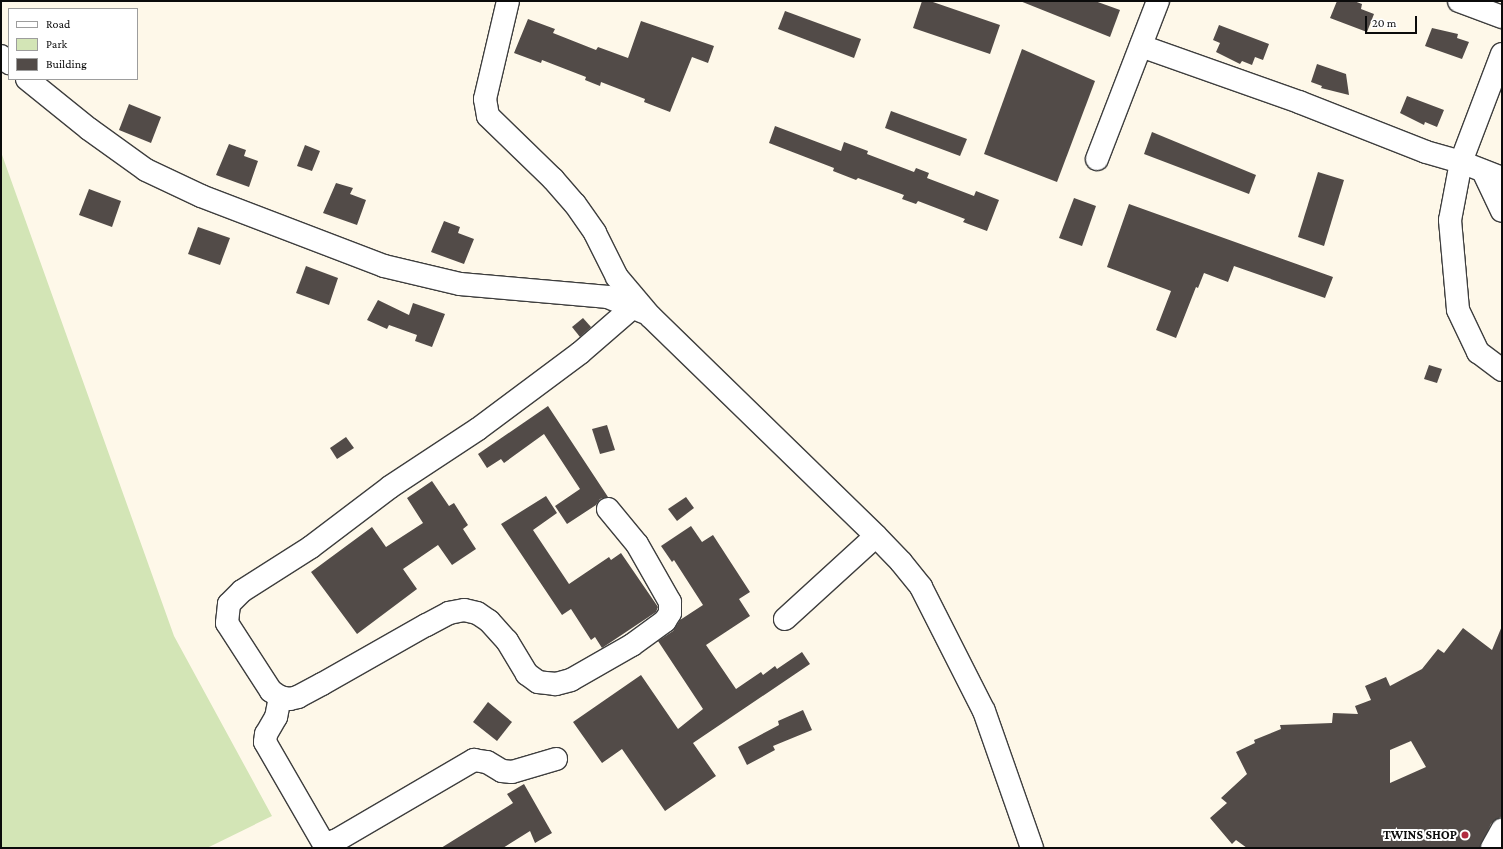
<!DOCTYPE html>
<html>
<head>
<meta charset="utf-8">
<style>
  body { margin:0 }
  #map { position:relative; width:1503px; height:849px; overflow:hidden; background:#fef8e9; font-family:"Crimson Pro",serif }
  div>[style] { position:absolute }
  .green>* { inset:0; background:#d3e5b6 }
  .building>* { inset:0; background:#524b48 }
  .roads { filter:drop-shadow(1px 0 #3e3e3e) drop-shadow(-1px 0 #3e3e3e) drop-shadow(0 1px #3e3e3e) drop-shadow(0 -1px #3e3e3e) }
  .minor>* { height:22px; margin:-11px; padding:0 11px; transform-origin:11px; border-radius:11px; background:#fff }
  .dots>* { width:11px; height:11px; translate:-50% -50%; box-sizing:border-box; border:2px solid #fff; border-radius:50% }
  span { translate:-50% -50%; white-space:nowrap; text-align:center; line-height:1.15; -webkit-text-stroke:4px #fff; paint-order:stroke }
  .poi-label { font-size:13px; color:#0b0b0b; font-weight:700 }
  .right { translate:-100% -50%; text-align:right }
  .frame { position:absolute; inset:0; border:2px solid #0b0b0b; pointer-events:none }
  .legend { position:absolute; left:8px; top:8px; width:130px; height:72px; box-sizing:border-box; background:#fff; border:1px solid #9d9d9d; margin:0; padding:5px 7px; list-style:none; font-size:12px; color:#0b0b0b }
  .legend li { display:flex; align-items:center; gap:8px; height:20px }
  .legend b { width:20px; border:1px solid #9d9d9d }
  .scale { position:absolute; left:1365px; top:16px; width:52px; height:18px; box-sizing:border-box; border:2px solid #0b0b0b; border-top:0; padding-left:5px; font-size:12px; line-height:14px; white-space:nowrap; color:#0b0b0b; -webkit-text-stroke:3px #fff; paint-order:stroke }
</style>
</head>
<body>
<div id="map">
  <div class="green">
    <div style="clip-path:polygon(1px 152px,174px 636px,272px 816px,207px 848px,1px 848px)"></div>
  </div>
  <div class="building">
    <div style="clip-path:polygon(922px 1px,930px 1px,1000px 25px,990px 54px,913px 28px)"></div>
    <div style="clip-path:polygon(1020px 1px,1095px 1px,1120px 10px,1110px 37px)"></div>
    <div style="clip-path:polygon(1337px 1px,1354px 1px,1362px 4px,1361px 9px,1374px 14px,1367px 32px,1330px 18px)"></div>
    <div style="clip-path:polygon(785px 11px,861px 39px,854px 58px,778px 29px)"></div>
    <div style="clip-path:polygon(528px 19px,555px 29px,553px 33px,596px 50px,598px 47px,628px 58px,641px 21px,714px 46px,708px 63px,692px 57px,670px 112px,644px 102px,645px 99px,601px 82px,600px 86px,585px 80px,586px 77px,542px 60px,541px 63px,514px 53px)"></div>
    <div style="clip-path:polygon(1219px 25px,1269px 44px,1263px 60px,1255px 57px,1252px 65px,1242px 61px,1240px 64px,1216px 52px,1220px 43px,1213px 40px)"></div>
    <div style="clip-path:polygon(1432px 28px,1458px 34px,1457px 38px,1469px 42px,1462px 59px,1425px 46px)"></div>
    <div style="clip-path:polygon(1022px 49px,1095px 81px,1057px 182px,984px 154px)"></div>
    <div style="clip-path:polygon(1317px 64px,1346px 74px,1349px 95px,1321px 88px,1322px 86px,1311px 82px)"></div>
    <div style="clip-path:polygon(1407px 96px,1444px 110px,1437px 127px,1425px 122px,1424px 125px,1400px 113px)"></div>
    <div style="clip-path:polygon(129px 104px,161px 117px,151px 143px,119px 130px)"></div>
    <div style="clip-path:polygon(891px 111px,967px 139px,960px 156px,885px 128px)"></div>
    <div style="clip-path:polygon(775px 126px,841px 151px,844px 142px,868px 151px,867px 154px,914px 172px,916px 168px,929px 173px,927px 178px,974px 196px,976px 191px,999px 200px,987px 231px,963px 222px,965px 219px,918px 201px,916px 204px,902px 199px,904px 195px,858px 178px,856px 180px,833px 171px,834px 168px,769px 143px)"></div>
    <div style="clip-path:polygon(1152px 132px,1256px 175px,1249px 194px,1144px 154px)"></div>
    <div style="clip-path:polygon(229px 144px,246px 150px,244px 156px,258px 161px,249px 187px,216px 175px)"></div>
    <div style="clip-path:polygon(305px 145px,320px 151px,312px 171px,297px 166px)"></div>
    <div style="clip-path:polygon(1318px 172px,1344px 180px,1324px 246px,1298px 237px)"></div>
    <div style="clip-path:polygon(336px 183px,353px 188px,350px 194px,366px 200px,357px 225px,323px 213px)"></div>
    <div style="clip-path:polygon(89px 189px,121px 201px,112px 227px,79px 215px)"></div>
    <div style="clip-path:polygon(1074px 198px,1096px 206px,1082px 246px,1059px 238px)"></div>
    <div style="clip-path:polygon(1129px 204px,1333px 277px,1325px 298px,1234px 266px,1228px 282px,1204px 273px,1198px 288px,1196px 287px,1176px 338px,1156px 330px,1171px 291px,1107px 267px)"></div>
    <div style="clip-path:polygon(444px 221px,460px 227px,458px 233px,474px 239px,464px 264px,431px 252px)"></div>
    <div style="clip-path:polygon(198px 227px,230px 238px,220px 265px,188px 254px)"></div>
    <div style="clip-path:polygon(306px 266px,338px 278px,329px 305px,296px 293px)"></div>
    <div style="clip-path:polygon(378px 300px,409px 315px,413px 303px,445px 314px,432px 347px,415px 341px,417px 335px,389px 325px,387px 329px,367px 320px)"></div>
    <div style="clip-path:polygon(583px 318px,591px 327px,580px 337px,572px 327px)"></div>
    <div style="clip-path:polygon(1429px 365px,1442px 369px,1437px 383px,1424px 379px)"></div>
    <div style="clip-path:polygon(548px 406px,608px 497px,600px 499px,596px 505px,567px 524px,555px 506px,580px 489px,544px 434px,504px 463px,501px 459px,487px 468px,478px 454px)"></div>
    <div style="clip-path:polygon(607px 425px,615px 450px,600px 454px,592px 429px)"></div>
    <div style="clip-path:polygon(346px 437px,354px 448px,337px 459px,330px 448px)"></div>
    <div style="clip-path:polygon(432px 481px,449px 506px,454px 503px,468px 525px,463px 529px,476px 549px,452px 565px,438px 545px,403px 569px,417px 589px,357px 634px,311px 572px,372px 527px,386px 547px,423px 523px,407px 498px)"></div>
    <div style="clip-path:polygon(546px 496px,557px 513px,533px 530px,569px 584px,609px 557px,611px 560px,621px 553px,658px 607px,656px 612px,602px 648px,595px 637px,591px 640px,571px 609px,562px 615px,501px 524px)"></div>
    <div style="clip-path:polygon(686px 497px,694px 508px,677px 521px,668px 509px)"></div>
    <div style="clip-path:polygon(691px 526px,702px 542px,713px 535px,750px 592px,739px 599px,750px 616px,706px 645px,736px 689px,761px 672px,763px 675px,775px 666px,777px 669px,802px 652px,810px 664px,693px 743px,716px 776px,665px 811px,622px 749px,602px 763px,573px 722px,641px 675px,678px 729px,703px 709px,658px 641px,673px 631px,680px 620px,703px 605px,674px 560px,672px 562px,661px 546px)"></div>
    <div style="clip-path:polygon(evenodd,1502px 626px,1502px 816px,1491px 824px,1480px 848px,1247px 848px,1236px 840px,1232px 844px,1210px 818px,1227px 803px,1221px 798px,1247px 774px,1236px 752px,1255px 743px,1254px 740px,1281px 729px,1280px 725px,1332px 723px,1333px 713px,1358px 714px,1355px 706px,1371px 700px,1365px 686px,1386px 677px,1390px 686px,1422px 669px,1438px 649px,1444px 653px,1463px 628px,1492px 650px,1502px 626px,1411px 741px,1426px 767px,1390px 783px,1390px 750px,1411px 741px)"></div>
    <div style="clip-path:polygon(488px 702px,512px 722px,497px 741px,473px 722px)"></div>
    <div style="clip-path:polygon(803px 710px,812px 730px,773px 746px,775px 750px,747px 765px,738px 747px,779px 725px,778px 721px)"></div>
    <div style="clip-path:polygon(524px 784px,552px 833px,535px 843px,530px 831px,503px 848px,441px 848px,513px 803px,507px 794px)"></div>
  </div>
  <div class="roads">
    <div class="minor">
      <div style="left:508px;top:1px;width:101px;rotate:103.2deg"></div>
      <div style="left:485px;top:99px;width:17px;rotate:80deg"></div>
      <div style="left:488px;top:116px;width:91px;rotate:44.1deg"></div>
      <div style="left:553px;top:179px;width:33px;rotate:49deg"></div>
      <div style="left:575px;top:204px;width:35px;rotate:55deg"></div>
      <div style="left:595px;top:233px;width:49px;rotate:63.4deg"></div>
      <div style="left:617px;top:277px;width:51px;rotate:49.8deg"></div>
      <div style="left:650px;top:316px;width:315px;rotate:44.2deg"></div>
      <div style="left:876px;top:536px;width:36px;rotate:46deg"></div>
      <div style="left:901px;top:562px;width:32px;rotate:51deg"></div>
      <div style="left:921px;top:587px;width:139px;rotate:63.1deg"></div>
      <div style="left:984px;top:711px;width:145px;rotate:70.7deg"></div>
      <div style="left:1459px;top:1px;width:46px;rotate:20.4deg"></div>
      <div style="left:1141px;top:46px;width:168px;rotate:19.5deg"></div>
      <div style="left:1299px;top:102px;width:136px;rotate:21.5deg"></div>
      <div style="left:1426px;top:152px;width:36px;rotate:16deg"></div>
      <div style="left:1461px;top:162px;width:44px;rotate:21.3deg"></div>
      <div style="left:1502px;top:54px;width:116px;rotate:110.8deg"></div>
      <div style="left:1461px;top:162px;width:59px;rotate:100.7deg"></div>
      <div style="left:1450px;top:220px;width:90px;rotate:84.9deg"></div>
      <div style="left:1458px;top:310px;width:47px;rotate:64.5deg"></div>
      <div style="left:1478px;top:352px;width:30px;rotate:37deg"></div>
      <div style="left:1px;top:56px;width:11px;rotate:41deg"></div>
      <div style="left:27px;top:79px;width:80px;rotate:38.9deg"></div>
      <div style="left:89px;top:129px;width:70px;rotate:35.7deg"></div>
      <div style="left:146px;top:170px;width:61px;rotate:25.3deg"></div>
      <div style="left:201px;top:196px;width:196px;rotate:20.9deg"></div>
      <div style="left:384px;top:266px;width:78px;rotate:13.3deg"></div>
      <div style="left:460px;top:284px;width:149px;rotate:5deg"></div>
      <div style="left:608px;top:297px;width:38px;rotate:23deg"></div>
      <div style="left:1097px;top:159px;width:169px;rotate:-68.9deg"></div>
      <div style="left:1483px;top:171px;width:44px;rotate:64.6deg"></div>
      <div style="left:608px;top:509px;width:45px;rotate:50.4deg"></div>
      <div style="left:637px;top:544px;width:67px;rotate:60.4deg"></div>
      <div style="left:670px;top:602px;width:11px;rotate:90deg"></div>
      <div style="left:670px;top:613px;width:9px;rotate:122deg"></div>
      <div style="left:665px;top:621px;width:41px;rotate:144deg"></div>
      <div style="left:632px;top:645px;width:70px;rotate:150.2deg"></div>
      <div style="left:571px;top:680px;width:16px;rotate:165deg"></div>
      <div style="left:556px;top:684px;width:18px;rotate:-174deg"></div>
      <div style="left:538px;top:682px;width:14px;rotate:-144deg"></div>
      <div style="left:527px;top:674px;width:39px;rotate:-121deg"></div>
      <div style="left:507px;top:641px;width:27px;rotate:-132deg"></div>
      <div style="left:489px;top:621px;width:14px;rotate:-146deg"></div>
      <div style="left:477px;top:613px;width:13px;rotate:-167deg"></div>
      <div style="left:464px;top:610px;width:15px;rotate:169deg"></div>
      <div style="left:449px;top:613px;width:26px;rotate:152deg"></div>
      <div style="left:426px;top:625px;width:120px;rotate:150.4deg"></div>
      <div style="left:322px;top:684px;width:27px;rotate:152deg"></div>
      <div style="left:298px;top:697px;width:8px;rotate:166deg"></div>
      <div style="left:290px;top:699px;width:10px;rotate:-169deg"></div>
      <div style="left:280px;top:697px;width:11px;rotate:-146deg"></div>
      <div style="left:271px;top:691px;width:81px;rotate:-122.9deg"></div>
      <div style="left:227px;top:623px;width:19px;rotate:-84deg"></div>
      <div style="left:229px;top:604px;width:18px;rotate:-45deg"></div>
      <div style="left:242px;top:591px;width:82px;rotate:-32.5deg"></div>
      <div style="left:311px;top:547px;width:99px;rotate:-37.2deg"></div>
      <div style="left:390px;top:487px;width:105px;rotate:-33.4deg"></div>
      <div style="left:478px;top:429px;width:127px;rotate:-36.7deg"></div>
      <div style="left:580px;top:353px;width:70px;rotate:-41deg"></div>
      <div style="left:785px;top:619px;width:123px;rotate:-42.4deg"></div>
      <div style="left:280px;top:697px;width:20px;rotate:101deg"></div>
      <div style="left:276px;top:717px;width:20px;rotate:120deg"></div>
      <div style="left:266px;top:734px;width:8px;rotate:97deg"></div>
      <div style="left:265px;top:742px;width:118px;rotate:60deg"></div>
      <div style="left:324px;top:844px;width:14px;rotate:-17deg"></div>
      <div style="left:337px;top:840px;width:159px;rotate:-30.3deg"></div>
      <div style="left:474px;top:760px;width:13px;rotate:9deg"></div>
      <div style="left:487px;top:762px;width:17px;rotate:31deg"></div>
      <div style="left:502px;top:771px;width:10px;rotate:6deg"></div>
      <div style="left:512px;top:772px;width:46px;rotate:-16.5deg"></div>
      <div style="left:1492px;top:848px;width:21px;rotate:-61deg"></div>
    </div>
  </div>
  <div class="dots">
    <div style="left:1465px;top:835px;background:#b12c40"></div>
  </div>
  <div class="poi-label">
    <span class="right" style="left:1457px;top:835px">TWINS SHOP</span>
  </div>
  <div class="frame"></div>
  <ul class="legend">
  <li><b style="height:5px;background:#fff"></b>Road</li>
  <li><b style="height:11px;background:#d3e5b6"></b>Park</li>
  <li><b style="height:11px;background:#524b48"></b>Building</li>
  </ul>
  <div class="scale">20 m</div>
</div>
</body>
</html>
